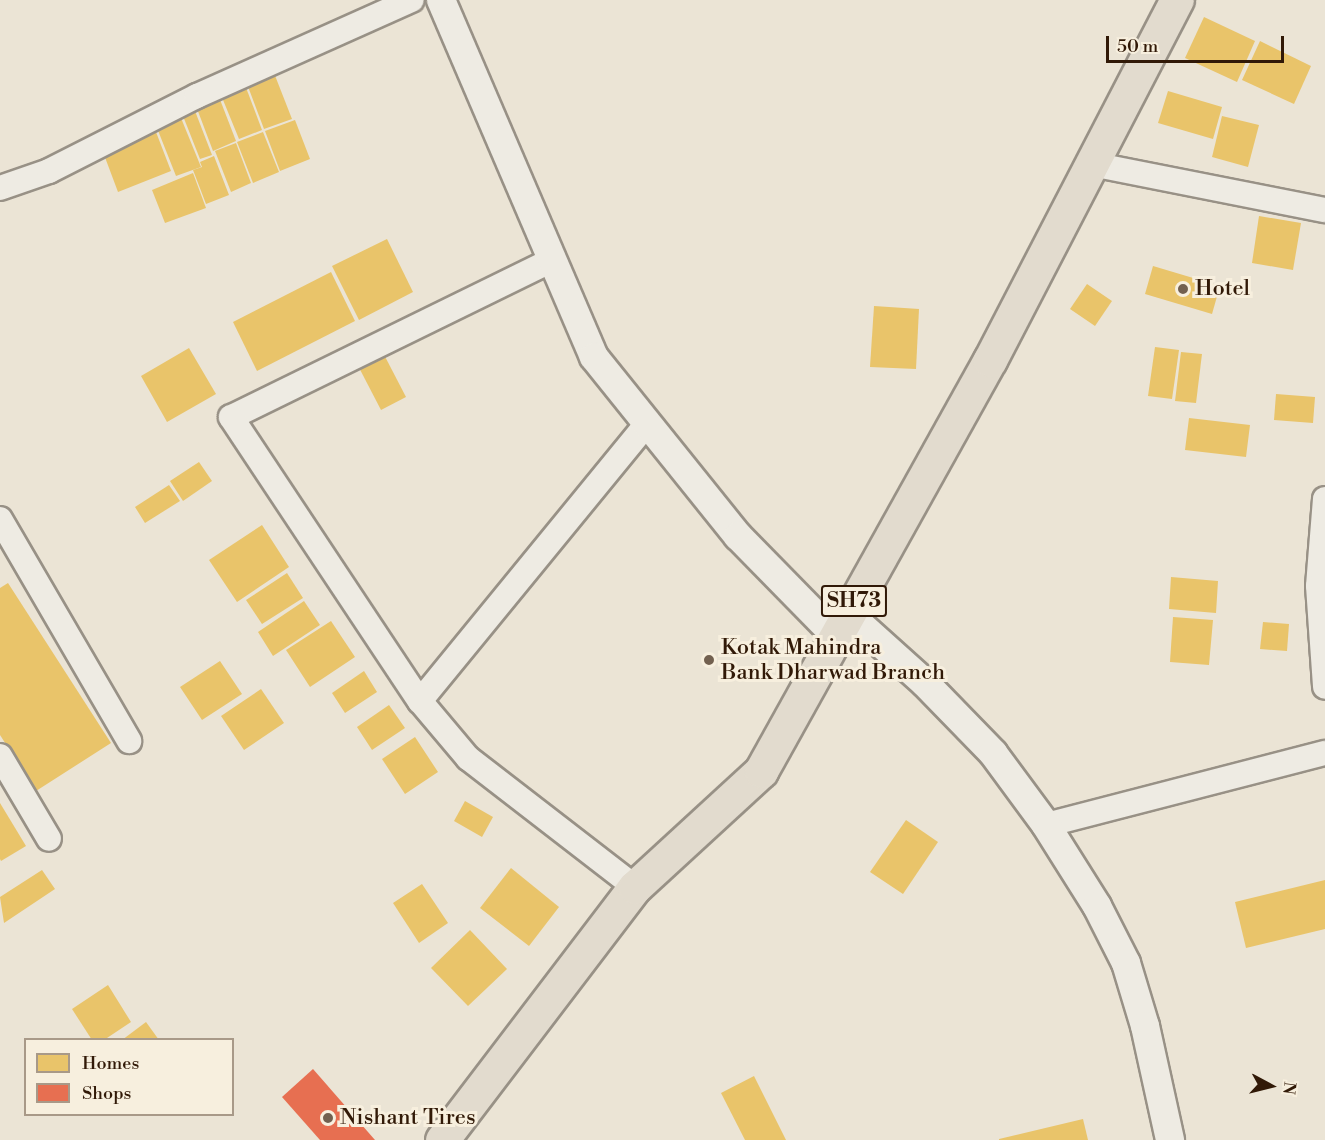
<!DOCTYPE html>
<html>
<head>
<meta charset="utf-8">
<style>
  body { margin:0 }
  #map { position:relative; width:1325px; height:1140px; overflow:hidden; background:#ebe4d5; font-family:"Libre Bodoni",serif }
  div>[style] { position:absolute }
  .homes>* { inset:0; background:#e9c46a }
  .shops>* { inset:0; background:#e76f51 }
  .roads { filter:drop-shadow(2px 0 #989186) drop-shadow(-2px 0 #989186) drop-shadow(0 2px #989186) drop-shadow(0 -2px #989186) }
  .minor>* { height:24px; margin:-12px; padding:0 12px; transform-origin:12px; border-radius:12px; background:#eeebe3 }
  .tertiary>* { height:28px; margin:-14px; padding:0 14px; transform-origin:14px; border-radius:14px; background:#eeebe3 }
  .primary>* { height:33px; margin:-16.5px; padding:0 16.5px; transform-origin:16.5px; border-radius:16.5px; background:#e2dbce }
  .dots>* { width:16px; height:16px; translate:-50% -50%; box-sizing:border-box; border:3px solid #f7efde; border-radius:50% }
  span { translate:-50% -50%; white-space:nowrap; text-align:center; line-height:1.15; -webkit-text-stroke:6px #f7efde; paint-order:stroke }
  .shield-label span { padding:2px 4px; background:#f7efde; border:2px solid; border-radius:4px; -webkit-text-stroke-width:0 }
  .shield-label { font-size:21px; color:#311907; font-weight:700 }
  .poi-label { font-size:22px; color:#311907 }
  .left { translate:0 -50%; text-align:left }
  .legend { position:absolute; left:24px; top:1038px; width:210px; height:78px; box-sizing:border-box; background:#f7efde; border:2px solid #a89988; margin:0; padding:8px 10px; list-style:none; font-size:18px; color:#311907 }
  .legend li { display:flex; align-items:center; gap:12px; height:30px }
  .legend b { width:30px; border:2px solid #a89988 }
  .north { position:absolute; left:1241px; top:1056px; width:60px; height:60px; -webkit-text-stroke:4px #f7efde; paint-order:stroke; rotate:97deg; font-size:16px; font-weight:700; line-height:24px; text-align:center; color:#311907 }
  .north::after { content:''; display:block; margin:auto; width:21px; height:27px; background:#311907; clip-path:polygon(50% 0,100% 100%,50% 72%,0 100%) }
  .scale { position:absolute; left:1106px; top:36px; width:178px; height:27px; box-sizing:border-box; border:3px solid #311907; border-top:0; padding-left:8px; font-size:18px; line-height:21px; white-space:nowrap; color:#311907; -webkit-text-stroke:4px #f7efde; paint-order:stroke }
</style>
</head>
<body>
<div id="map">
  <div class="homes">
    <div style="clip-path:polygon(1204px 17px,1255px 41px,1237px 82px,1185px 58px)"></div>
    <div style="clip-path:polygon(1260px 41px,1311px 66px,1294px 104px,1242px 80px)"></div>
    <div style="clip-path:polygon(274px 73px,292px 119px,264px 129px,247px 84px)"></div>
    <div style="clip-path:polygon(245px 85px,262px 130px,239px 139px,221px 95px)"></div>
    <div style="clip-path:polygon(1168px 91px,1222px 107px,1213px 139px,1158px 123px)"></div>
    <div style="clip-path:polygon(219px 97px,236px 141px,213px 151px,196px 106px)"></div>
    <div style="clip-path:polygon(195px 111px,212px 155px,200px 159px,183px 116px)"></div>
    <div style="clip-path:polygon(1222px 116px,1259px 125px,1248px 167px,1212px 157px)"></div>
    <div style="clip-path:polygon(181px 118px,201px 167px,176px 176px,157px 128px)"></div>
    <div style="clip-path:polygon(295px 120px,310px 159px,280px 171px,265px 131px)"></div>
    <div style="clip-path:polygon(156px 132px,171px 171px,118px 192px,103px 152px)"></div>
    <div style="clip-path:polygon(263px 132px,279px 172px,253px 183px,237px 142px)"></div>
    <div style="clip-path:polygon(236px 143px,251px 183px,231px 192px,215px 151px)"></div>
    <div style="clip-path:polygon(214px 156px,229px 195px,206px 204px,193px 170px,202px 167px,200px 162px)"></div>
    <div style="clip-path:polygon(193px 173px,206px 208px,165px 223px,152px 190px)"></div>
    <div style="clip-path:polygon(1259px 216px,1301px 223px,1293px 270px,1252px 263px)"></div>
    <div style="clip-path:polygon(387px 239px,413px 292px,359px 320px,332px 266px)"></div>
    <div style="clip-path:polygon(1153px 266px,1220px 286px,1212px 314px,1145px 294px)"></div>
    <div style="clip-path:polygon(331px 272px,355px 321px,257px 371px,233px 322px)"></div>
    <div style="clip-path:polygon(1087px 284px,1112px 301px,1095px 326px,1070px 309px)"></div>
    <div style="clip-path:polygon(874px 306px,919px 309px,916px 369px,870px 367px)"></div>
    <div style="clip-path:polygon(379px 345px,406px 397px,381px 410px,354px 358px)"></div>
    <div style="clip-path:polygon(1155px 347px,1179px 350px,1172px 399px,1148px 396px)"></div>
    <div style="clip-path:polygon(189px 348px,216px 394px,167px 422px,141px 376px)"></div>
    <div style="clip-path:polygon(1181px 352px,1202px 354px,1196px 403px,1175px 401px)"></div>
    <div style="clip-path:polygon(1276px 394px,1315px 397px,1313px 423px,1274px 420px)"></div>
    <div style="clip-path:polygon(1189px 418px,1250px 425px,1246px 457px,1185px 450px)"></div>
    <div style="clip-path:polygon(199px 462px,212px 481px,183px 501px,170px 481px)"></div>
    <div style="clip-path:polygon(169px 485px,180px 501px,145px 523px,135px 507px)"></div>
    <div style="clip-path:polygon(262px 525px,289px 567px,237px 602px,209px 560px)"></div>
    <div style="clip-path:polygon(287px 573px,303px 598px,262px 624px,246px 600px)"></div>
    <div style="clip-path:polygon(1171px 577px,1218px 581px,1216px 613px,1169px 609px)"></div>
    <div style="clip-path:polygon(8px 583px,111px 743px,36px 791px,0 735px,0 588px)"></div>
    <div style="clip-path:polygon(304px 601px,320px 625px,273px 656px,258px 632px)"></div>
    <div style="clip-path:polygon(1173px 617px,1213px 620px,1209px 665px,1170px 662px)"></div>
    <div style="clip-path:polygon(331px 621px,355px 657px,310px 687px,286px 650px)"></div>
    <div style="clip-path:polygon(1263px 622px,1289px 624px,1287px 651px,1260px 649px)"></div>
    <div style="clip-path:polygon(220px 661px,242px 694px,202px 720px,180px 687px)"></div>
    <div style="clip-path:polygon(364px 671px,377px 692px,345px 713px,332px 693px)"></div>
    <div style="clip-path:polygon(261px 689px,284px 723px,244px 750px,221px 716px)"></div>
    <div style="clip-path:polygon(389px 705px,405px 728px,372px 750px,357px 727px)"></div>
    <div style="clip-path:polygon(415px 737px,438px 772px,405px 794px,382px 759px)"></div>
    <div style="clip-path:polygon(465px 801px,493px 817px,482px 837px,454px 821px)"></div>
    <div style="clip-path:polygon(0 803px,26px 846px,1px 861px,0 859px)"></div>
    <div style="clip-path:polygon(906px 820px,938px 842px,903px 894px,870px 872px)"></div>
    <div style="clip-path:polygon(511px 868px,559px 907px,529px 946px,480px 908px)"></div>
    <div style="clip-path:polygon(42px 870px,55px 889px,4px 923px,0 897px)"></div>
    <div style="clip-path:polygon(1325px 880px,1325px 929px,1246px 948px,1235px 902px)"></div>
    <div style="clip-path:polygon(422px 884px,448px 923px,419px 943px,393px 903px)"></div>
    <div style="clip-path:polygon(470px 930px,507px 969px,468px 1006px,431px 968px)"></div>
    <div style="clip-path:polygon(108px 985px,131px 1022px,104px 1040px,92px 1040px,72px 1009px)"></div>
    <div style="clip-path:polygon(146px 1022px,159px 1040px,122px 1040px)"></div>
    <div style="clip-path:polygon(754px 1076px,786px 1140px,745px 1140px,721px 1093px)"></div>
    <div style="clip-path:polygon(1083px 1119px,1088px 1140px,999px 1140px,999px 1139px)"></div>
  </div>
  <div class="shops">
    <div style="clip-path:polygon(313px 1069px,375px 1140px,320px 1140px,282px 1097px)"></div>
  </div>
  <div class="roads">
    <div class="minor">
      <div style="left:1092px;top:164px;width:237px;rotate:11.2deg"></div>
      <div style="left:0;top:188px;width:52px;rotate:-19.1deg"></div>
      <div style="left:49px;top:171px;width:166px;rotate:-26.9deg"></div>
      <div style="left:197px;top:96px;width:235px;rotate:-24.1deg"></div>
      <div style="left:550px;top:261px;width:355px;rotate:153.9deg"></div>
      <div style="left:231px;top:417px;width:341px;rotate:56.4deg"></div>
      <div style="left:420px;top:701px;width:75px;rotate:49.9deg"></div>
      <div style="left:468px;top:758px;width:211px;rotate:37.7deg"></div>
      <div style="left:1325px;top:499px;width:87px;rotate:94.6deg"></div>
      <div style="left:1318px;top:586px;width:101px;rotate:86deg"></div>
      <div style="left:0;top:519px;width:257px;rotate:59.8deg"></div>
      <div style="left:420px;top:701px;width:358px;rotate:-50.7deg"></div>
      <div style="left:0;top:756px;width:96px;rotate:59.4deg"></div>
      <div style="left:1046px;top:825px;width:288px;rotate:-14.5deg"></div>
    </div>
    <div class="tertiary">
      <div style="left:441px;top:0;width:388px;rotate:66.8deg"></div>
      <div style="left:594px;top:357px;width:230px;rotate:51.2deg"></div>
      <div style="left:738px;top:536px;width:139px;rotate:45.6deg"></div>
      <div style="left:847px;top:613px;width:105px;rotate:41.9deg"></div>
      <div style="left:925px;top:683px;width:98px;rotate:45.8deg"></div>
      <div style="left:993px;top:753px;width:89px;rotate:53.6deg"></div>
      <div style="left:1046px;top:825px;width:96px;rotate:57.8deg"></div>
      <div style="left:1097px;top:906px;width:64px;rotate:63deg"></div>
      <div style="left:1126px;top:963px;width:66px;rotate:73.2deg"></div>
      <div style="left:1145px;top:1026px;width:117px;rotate:77.6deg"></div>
    </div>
    <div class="primary">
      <div style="left:442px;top:1140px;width:318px;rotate:-52.7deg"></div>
      <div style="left:635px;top:887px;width:171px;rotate:-42.6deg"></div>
      <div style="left:761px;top:771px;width:470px;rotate:-60.9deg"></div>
      <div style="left:990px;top:360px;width:406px;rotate:-62.6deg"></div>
    </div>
  </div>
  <div class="dots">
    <div style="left:1183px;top:289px;background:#72604f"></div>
    <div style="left:709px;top:660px;background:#72604f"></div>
    <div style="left:328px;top:1118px;background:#72604f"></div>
  </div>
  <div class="shield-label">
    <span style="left:854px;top:601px">SH73</span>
  </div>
  <div class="poi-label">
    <span class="left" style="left:1195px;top:289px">Hotel</span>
    <span class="left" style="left:721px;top:660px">Kotak Mahindra<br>Bank Dharwad Branch</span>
    <span class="left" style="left:340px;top:1118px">Nishant Tires</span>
  </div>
  <ul class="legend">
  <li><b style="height:16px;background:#e9c46a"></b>Homes</li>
  <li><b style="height:16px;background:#e76f51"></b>Shops</li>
  </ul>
  <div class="north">N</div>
  <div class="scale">50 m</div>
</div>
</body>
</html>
